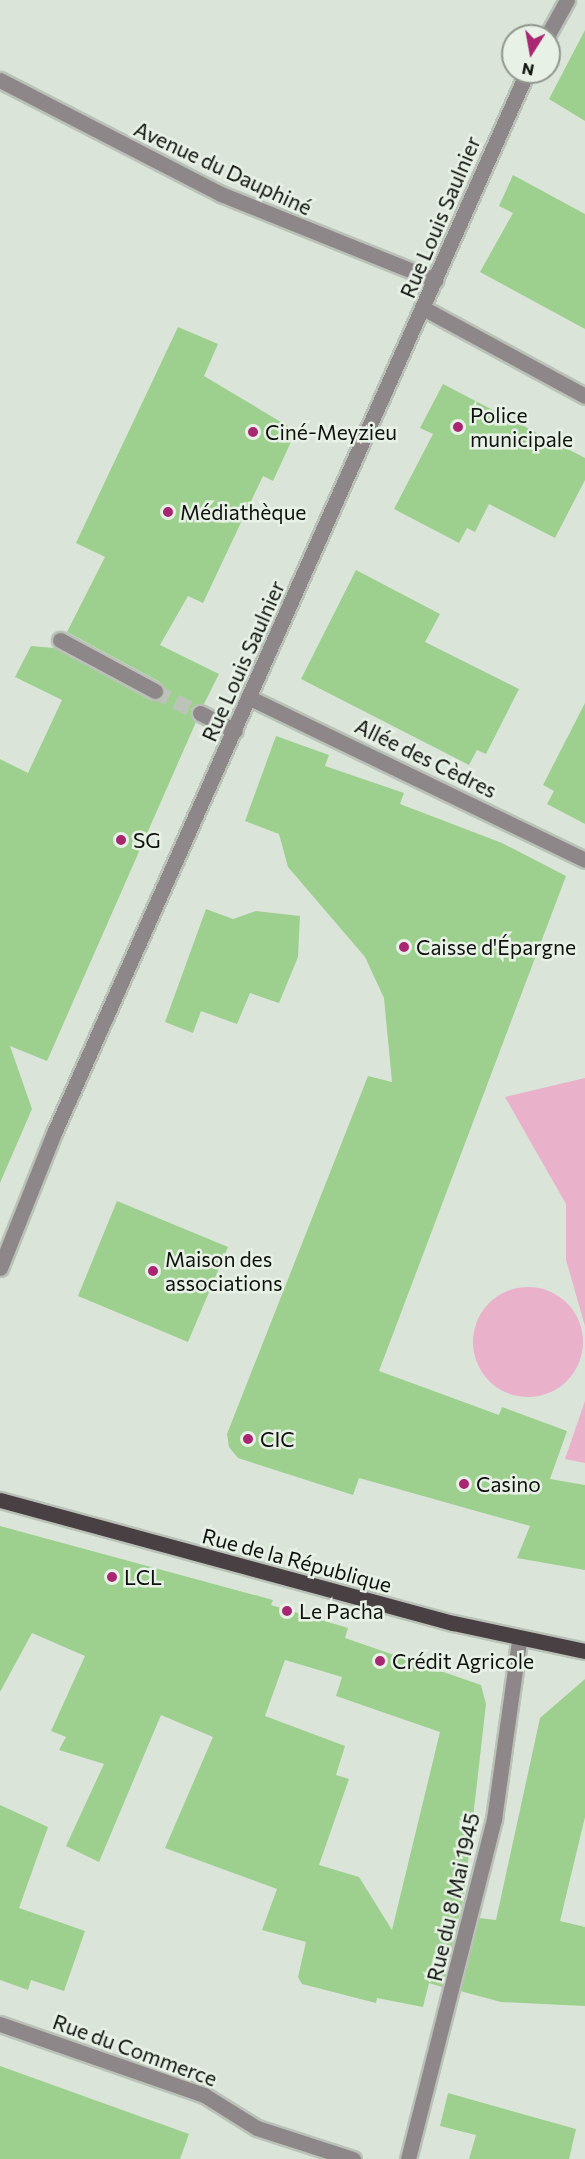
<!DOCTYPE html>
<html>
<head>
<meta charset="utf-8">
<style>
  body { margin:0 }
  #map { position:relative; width:585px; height:2159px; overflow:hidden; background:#dbe4d9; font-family:Commissioner,sans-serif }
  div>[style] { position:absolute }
  .green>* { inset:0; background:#eab1ca }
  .round { border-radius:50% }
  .building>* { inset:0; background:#9dd08e }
  .minor-tunnel>* { height:15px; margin-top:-7.5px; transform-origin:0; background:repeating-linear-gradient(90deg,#bcc4ba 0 15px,transparent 0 23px) }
  .roads { filter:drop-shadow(2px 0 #bac2b8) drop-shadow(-2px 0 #bac2b8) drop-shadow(0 2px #bac2b8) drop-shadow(0 -2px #bac2b8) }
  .minor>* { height:15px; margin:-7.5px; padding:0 7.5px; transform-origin:7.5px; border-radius:7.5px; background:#8d8789 }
  .major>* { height:15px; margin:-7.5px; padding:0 7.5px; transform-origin:7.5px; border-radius:7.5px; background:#494044 }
  .dots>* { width:16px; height:16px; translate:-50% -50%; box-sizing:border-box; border:3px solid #e8f1e6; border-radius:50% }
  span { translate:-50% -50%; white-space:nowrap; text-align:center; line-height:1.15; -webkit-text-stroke:5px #e8f1e6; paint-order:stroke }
  .street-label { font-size:21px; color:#0e110d }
  .poi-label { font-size:21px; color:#0e110d }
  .left { translate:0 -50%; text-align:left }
  .north { position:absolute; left:501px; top:24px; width:60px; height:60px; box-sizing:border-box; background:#e8f1e6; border:2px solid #91978f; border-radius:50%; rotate:191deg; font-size:16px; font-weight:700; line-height:24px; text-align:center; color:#0e110d }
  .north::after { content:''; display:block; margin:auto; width:21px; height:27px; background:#a92672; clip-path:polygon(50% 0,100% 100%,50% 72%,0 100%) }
</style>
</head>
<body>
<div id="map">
  <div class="green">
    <div style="clip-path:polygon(585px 1078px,585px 1326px,566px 1260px,566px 1204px,505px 1097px)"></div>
    <div class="round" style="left:473px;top:1287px;width:110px;height:110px"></div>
    <div style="clip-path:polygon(585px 1401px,585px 1463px,565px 1459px)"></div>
  </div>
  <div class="building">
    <div style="clip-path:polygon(585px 30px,585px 121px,549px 99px)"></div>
    <div style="clip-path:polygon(513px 175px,585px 214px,585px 329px,480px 272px,513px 213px,499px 206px)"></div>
    <div style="clip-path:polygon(178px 327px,218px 344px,204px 376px,296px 431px,273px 481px,263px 476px,203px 603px,188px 596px,160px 645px,219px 674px,204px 704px,191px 709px,196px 722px,47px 1061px,10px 1046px,32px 1109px,0 1183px,0 759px,28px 773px,62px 700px,15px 677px,31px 646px,54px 648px,150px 700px,164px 695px,160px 682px,67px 632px,105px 557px,76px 543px)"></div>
    <div style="clip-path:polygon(443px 384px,585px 458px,585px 480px,555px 538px,489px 504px,475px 532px,467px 528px,459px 543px,394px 509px,433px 434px,420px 428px)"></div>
    <div style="clip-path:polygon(356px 570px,440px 614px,425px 642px,519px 689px,486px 754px,477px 750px,469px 765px,301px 679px)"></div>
    <div style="clip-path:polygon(585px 703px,585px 824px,547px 804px,554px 791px,543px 785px)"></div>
    <div style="clip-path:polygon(276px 736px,329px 755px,325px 766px,404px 793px,400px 804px,502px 843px,566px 876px,379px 1371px,499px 1415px,502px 1407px,567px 1431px,550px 1479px,585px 1485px,585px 1570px,517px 1558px,530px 1526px,359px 1478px,353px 1495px,238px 1458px,229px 1447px,227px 1434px,368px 1076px,392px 1082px,384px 998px,365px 957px,288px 867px,279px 834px,245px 821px)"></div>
    <div style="clip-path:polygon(206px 909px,233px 919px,256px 911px,300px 916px,298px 957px,279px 1003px,250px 993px,237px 1024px,201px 1011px,193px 1033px,165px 1022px)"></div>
    <div style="clip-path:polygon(117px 1201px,228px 1247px,188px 1342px,78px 1296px)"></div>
    <div style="clip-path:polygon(evenodd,0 1526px,273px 1600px,271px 1605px,348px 1628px,345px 1638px,481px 1685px,486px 1704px,464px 1897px,442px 1987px,429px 1983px,423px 2007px,377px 1998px,376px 2003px,302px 1984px,298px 1977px,306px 1942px,262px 1930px,277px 1889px,165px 1848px,213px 1737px,161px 1715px,99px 1862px,66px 1846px,104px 1764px,59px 1750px,66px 1737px,51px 1731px,85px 1656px,32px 1633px,0 1692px,0 1526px,285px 1660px,342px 1677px,336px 1696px,440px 1732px,392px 1930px,359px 1877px,319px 1865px,349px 1779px,336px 1775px,345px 1746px,265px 1716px,285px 1660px)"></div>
    <div style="clip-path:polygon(585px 1679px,585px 1817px,560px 1921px,585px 1927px,585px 2006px,501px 2002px,460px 1991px,479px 1918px,496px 1920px,540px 1718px)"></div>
    <div style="clip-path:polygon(0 1805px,48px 1827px,19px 1908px,85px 1931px,64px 1991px,31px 1980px,28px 1990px,0 1980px)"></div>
    <div style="clip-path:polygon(0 2066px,189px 2134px,180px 2159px,0 2159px)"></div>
    <div style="clip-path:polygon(448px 2093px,576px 2129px,569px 2159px,469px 2159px,476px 2135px,440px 2126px)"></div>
  </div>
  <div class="minor-tunnel">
    <div style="left:155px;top:691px;width:50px;rotate:26.1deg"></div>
  </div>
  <div class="roads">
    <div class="minor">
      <div style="left:547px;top:36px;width:41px;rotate:-60.9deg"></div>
      <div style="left:0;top:80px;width:249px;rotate:27.3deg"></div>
      <div style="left:221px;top:194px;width:231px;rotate:21.9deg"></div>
      <div style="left:423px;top:308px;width:184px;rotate:28.5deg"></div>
      <div style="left:60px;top:640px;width:108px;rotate:28.2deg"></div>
      <div style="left:248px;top:697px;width:374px;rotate:25.8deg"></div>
      <div style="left:200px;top:713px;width:39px;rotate:27deg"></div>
      <div style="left:0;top:1268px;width:145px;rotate:-68.2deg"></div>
      <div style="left:54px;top:1133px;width:1162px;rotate:-65.97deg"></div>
      <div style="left:0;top:2024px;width:216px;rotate:19.2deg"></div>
      <div style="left:204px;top:2095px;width:62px;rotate:31.9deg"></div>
      <div style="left:257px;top:2128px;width:101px;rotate:17.9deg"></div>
      <div style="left:408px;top:2159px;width:351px;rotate:-75.8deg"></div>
      <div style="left:494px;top:1819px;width:181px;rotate:-82deg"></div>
    </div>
    <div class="major">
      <div style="left:0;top:1500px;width:469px;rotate:15.2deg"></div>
      <div style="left:453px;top:1623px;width:135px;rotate:12deg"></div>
    </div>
  </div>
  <div class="dots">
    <div style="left:458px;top:427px;background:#a92672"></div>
    <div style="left:253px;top:432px;background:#a92672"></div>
    <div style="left:168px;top:512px;background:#a92672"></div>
    <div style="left:121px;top:840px;background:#a92672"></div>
    <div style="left:404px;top:947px;background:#a92672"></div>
    <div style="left:153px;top:1271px;background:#a92672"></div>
    <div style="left:248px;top:1439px;background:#a92672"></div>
    <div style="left:464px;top:1484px;background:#a92672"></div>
    <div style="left:112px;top:1577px;background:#a92672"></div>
    <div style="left:287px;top:1611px;background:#a92672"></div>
    <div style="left:380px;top:1661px;background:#a92672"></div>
  </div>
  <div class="street-label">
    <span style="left:223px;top:168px;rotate:25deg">Avenue du Dauphiné</span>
    <span style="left:440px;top:217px;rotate:-67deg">Rue Louis Saulnier</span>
    <span style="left:243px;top:661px;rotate:-66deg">Rue Louis Saulnier</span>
    <span style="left:426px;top:758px;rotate:26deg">Allée des Cèdres</span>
    <span style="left:297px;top:1560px;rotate:15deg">Rue de la République</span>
    <span style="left:453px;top:1897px;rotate:-77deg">Rue du 8 Mai 1945</span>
    <span style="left:135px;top:2050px;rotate:20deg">Rue du Commerce</span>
  </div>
  <div class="poi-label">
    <span class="left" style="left:470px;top:427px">Police<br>municipale</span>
    <span class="left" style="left:265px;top:432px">Ciné-Meyzieu</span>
    <span class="left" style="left:180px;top:512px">Médiathèque</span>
    <span class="left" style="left:133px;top:840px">SG</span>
    <span class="left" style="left:416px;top:947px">Caisse d'Épargne</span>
    <span class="left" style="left:165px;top:1271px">Maison des<br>associations</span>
    <span class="left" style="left:260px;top:1439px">CIC</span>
    <span class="left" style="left:476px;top:1484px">Casino</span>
    <span class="left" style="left:124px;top:1577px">LCL</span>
    <span class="left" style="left:299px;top:1611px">Le Pacha</span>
    <span class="left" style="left:392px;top:1661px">Crédit Agricole</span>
  </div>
  <div class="north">N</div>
</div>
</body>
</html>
